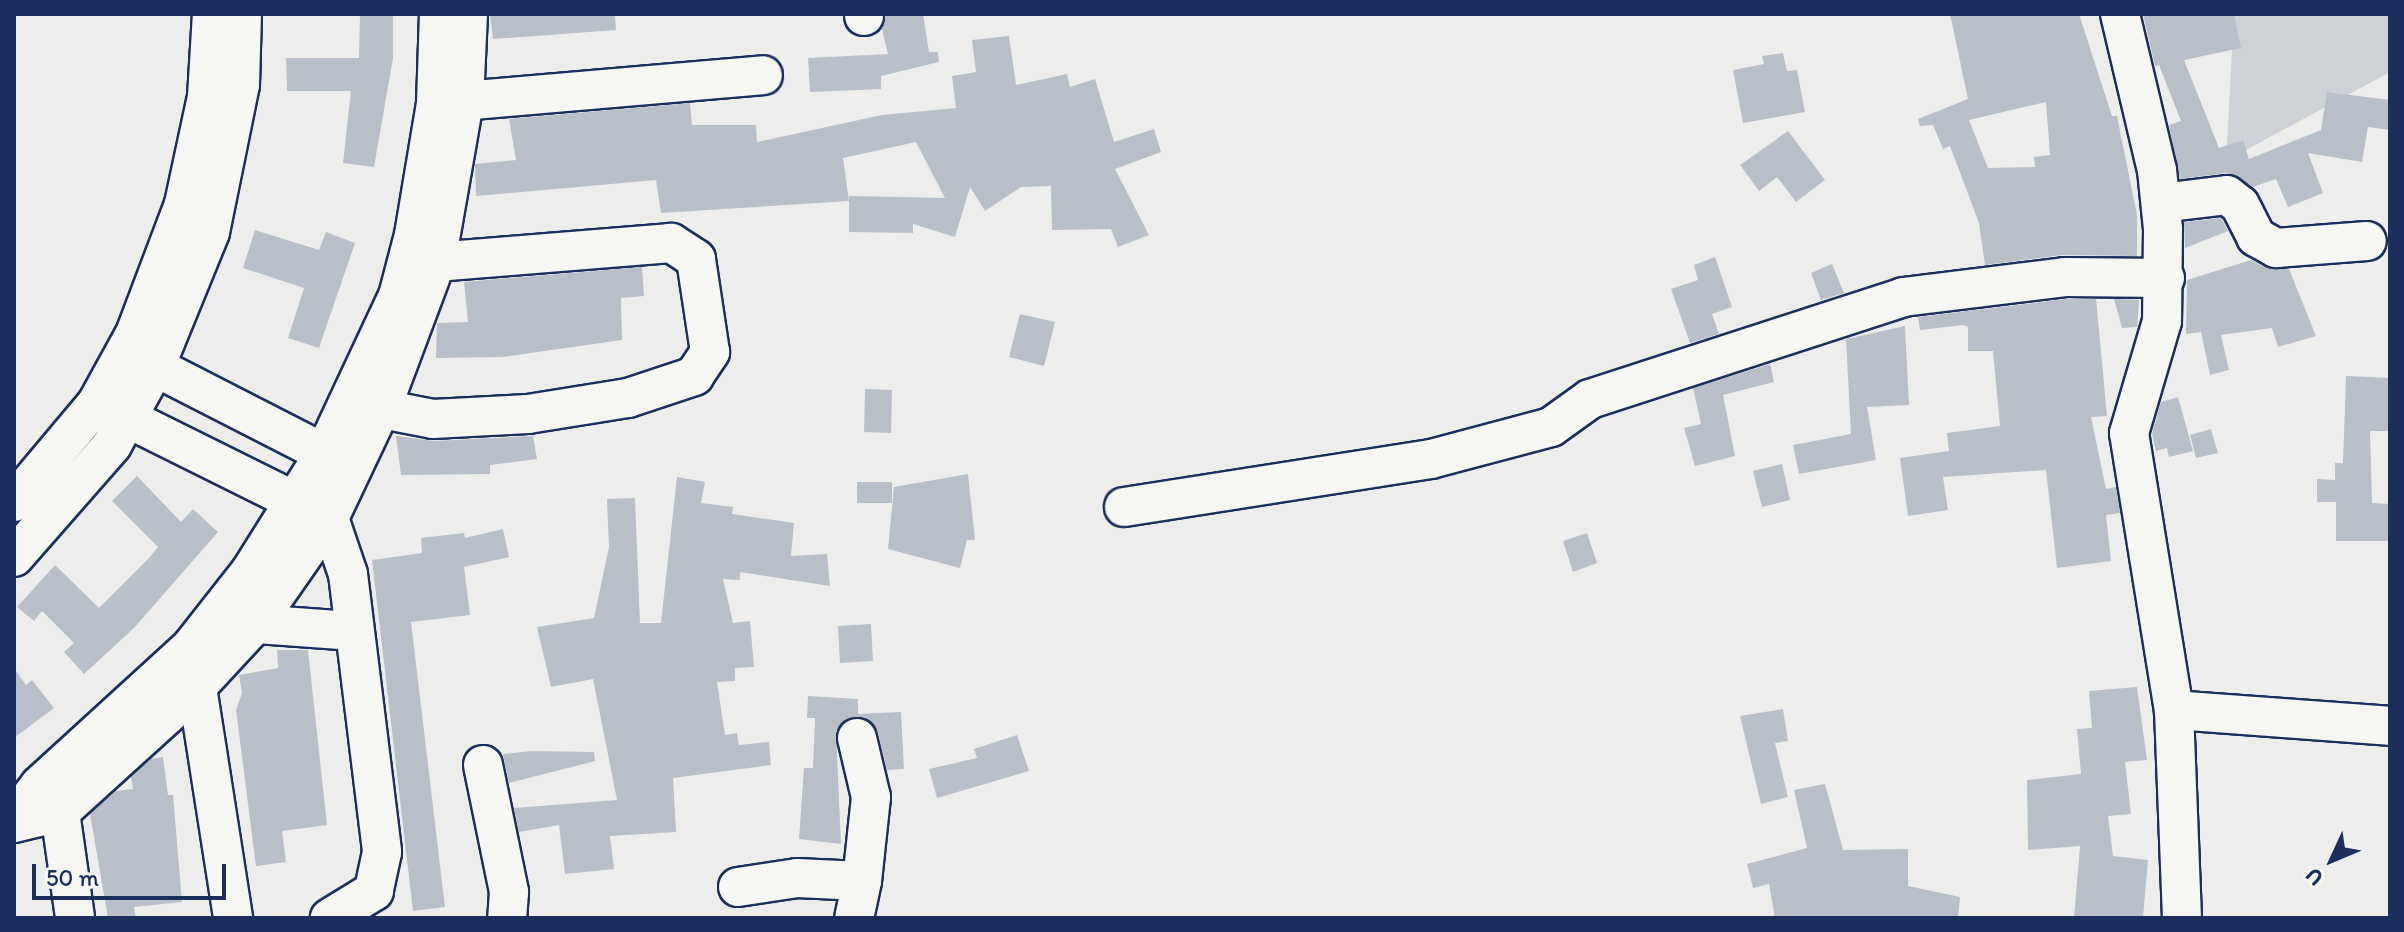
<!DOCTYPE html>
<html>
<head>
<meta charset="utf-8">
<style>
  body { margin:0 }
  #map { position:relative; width:2404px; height:932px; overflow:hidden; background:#edeeec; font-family:Itim,sans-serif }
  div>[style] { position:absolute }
  .green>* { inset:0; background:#ced2d7 }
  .building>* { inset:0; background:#b9bfc8 }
  .roads { filter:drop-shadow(2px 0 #1b2f5e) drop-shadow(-2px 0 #1b2f5e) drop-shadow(0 2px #1b2f5e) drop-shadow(0 -2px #1b2f5e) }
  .minor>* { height:38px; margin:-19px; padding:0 19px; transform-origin:19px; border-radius:19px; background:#f6f6f2 }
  span { translate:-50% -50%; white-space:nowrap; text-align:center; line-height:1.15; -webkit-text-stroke:8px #f6f6f2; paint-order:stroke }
  .frame { position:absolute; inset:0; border:16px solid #1b2f5e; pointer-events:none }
  .north { position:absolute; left:2292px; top:820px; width:80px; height:80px; -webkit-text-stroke:6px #f6f6f2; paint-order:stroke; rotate:226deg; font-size:22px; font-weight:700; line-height:32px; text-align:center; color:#1b2f5e }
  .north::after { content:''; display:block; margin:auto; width:28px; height:36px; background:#1b2f5e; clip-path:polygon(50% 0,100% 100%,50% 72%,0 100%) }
  .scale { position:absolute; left:32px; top:864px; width:194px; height:36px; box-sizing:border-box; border:4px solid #1b2f5e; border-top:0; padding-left:10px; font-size:24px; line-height:28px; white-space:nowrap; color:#1b2f5e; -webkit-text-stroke:6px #f6f6f2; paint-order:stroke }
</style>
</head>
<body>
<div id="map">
  <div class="green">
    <div style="clip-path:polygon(2234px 14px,2390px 14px,2390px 72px,2226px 161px)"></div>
  </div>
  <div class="building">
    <div style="clip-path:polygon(360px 14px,393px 15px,393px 58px,374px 167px,343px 163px,351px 91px,287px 91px,286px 58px,359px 58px)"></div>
    <div style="clip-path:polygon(490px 14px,615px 14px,616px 30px,493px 39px)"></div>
    <div style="clip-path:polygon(886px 14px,923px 14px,929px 52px,938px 52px,939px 62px,881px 76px,881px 89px,810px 92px,808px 58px,888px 54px,882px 29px)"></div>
    <div style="clip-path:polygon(evenodd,1950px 14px,2079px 14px,2112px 116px,2117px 116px,2137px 215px,2137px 256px,2062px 255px,1985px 265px,1979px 223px,1950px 146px,1943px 149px,1933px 125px,1920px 126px,1918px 119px,1968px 99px,1950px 14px,2046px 102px,2050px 155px,2034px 157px,2035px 167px,1988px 168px,1969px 120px,2046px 102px)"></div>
    <div style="clip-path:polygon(2143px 14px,2234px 14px,2241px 48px,2184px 60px,2219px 148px,2243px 140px,2249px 159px,2321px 130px,2327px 92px,2390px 100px,2390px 130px,2368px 127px,2362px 162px,2308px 153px,2323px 193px,2288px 207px,2276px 179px,2253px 187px,2226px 173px,2180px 179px,2169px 125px,2181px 121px,2159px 65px,2155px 66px)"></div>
    <div style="clip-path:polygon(evenodd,1009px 36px,1016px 85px,1067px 74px,1070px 87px,1095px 79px,1114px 142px,1154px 129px,1161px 152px,1115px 169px,1149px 235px,1118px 247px,1111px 229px,1052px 230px,1051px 186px,1021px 187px,985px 211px,970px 187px,955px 237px,913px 224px,913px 233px,849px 232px,849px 201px,661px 213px,656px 180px,476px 196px,475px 164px,516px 160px,509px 119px,690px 103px,692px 125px,756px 125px,757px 142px,882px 115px,956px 108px,952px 76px,976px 72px,972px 40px,1009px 36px,916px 142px,945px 198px,849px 196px,849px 201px,843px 158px,916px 142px)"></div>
    <div style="clip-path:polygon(1783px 53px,1787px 71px,1797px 70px,1805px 112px,1743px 123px,1733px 70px,1764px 64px,1762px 56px)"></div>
    <div style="clip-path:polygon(1788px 131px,1825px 180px,1796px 202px,1777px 177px,1759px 191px,1740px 165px)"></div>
    <div style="clip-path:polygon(2221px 218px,2228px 231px,2185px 248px,2184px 222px)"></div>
    <div style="clip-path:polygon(255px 230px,319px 250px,326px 232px,355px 243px,319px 348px,288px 338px,304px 288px,243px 268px)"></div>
    <div style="clip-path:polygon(1715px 257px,1732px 307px,1712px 314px,1719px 334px,1690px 343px,1671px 289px,1698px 280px,1694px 265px)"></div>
    <div style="clip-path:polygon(2251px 260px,2266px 268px,2289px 269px,2316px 336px,2278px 347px,2272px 328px,2221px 335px,2229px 370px,2210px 375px,2201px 332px,2186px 334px,2187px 280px)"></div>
    <div style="clip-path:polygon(1832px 264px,1844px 293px,1821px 300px,1811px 273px)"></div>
    <div style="clip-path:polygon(642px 267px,644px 296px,621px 298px,622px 340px,503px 357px,436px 358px,437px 323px,468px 322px,464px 282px)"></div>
    <div style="clip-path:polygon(2066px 299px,2096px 299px,2107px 416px,2091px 417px,2106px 489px,2116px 487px,2120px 513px,2106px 515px,2111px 561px,2057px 568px,2046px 470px,1943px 477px,1948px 510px,1908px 516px,1900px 458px,1949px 451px,1947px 433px,2000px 426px,1993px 351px,1968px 351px,1968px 327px,1963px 325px,1920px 330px,1918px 317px)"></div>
    <div style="clip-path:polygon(2114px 299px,2139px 300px,2137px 327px,2122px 328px)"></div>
    <div style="clip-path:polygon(1020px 314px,1055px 322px,1044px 366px,1009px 357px)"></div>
    <div style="clip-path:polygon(1905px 326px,1909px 405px,1867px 407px,1876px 460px,1799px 474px,1793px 445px,1851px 434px,1846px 339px)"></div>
    <div style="clip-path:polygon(1770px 364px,1774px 382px,1723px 395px,1735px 456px,1695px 466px,1684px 428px,1701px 424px,1693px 388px)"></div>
    <div style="clip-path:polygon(2346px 376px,2390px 378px,2390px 431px,2370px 431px,2372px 503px,2390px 504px,2390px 541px,2336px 541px,2336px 502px,2317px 502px,2317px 479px,2335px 480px,2335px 463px,2343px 463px)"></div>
    <div style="clip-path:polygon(865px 389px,892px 390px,891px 433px,864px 432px)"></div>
    <div style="clip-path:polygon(2178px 397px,2193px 451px,2169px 457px,2167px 448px,2156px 451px,2152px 434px,2161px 402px)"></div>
    <div style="clip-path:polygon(2211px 429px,2218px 453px,2196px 458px,2190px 435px)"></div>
    <div style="clip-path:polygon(396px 436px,434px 441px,533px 436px,537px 459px,490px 465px,490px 474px,401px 475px)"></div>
    <div style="clip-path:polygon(1782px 464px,1790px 500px,1762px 507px,1753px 471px)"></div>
    <div style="clip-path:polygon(968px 474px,975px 540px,967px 540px,960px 568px,888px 549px,894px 487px)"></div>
    <div style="clip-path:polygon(137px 476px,181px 522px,193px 509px,218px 532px,134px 628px,84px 674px,64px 652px,74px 643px,42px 611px,34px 621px,17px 607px,55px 565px,99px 608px,149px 558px,158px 547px,112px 501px)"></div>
    <div style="clip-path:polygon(677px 477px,705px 482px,701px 503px,733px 507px,732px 514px,794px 523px,791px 556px,827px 554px,830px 586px,740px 572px,740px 580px,723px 579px,733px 623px,750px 621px,754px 667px,735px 668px,735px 681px,717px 682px,725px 735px,737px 733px,739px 745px,769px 742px,771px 765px,673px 778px,676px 832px,610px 836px,614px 869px,565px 874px,559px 825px,519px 832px,514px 808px,617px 800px,593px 679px,551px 687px,537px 627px,594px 618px,609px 547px,607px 499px,635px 498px,640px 623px,661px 623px)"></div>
    <div style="clip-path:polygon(857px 482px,892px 482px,892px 503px,857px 503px)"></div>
    <div style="clip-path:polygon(503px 529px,509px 557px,464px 567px,470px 615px,411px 622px,445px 907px,413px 911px,372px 560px,422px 553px,421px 538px,464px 533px,465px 538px)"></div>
    <div style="clip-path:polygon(1587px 533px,1597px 563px,1573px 572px,1563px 541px)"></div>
    <div style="clip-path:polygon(871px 624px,873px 661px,840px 663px,838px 626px)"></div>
    <div style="clip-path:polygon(277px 650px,308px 650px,327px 825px,282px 831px,286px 862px,256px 866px,236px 710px,242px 693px,239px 675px,278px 668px)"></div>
    <div style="clip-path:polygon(14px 668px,26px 685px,32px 680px,54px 708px,14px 738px)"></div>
    <div style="clip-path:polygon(2137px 687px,2147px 760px,2125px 762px,2131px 814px,2108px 816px,2113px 856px,2148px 860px,2143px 918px,2074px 918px,2080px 846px,2028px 850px,2027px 780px,2081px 774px,2077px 729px,2092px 728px,2089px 691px)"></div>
    <div style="clip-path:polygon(808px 696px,858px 699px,858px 714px,901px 712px,904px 769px,887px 770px,878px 732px,864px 717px,851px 717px,836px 731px,841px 844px,799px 839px,804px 768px,813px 768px,815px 718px,807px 718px)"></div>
    <div style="clip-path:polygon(1783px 709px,1788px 741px,1775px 743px,1788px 797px,1761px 804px,1740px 716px)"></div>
    <div style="clip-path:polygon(1017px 735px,1029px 771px,937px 798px,929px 769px,977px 758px,974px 749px)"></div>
    <div style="clip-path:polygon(531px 751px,594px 752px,595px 761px,509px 783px,503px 754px)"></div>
    <div style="clip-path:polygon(163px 757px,168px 795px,173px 795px,182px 902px,134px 907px,136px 918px,108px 918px,90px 814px,116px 791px,133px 789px,131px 777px,151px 759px)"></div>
    <div style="clip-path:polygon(1825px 784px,1843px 850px,1908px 849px,1908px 886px,1960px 897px,1958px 918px,1775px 918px,1769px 884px,1753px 888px,1747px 864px,1807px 848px,1794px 790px)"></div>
  </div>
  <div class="roads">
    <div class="minor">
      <div style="left:864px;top:14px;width:2px;rotate:90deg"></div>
      <div style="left:2120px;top:14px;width:160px;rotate:76.7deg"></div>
      <div style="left:2157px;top:170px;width:59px;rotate:84.2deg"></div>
      <div style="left:2163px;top:229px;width:92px;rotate:90.6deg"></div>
      <div style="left:2162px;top:321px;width:117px;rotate:106.4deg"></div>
      <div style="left:2129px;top:433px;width:281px;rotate:80.8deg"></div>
      <div style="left:2174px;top:710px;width:208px;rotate:87.8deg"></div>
      <div style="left:439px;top:103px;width:325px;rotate:-4.9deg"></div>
      <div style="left:2161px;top:203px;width:66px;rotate:-6.9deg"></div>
      <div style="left:2227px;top:195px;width:16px;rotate:38deg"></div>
      <div style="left:2240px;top:205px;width:36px;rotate:63deg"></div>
      <div style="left:2256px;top:237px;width:23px;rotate:29deg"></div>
      <div style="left:2276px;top:248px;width:91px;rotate:-4.4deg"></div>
      <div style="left:134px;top:356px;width:239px;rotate:27.1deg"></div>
      <div style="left:97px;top:403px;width:259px;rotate:26.4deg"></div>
      <div style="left:329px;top:518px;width:59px;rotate:71.3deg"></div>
      <div style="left:348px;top:574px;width:280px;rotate:83deg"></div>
      <div style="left:382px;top:852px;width:40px;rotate:102deg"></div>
      <div style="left:374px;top:891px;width:52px;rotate:148.5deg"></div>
      <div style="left:356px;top:404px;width:78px;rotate:11deg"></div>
      <div style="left:433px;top:419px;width:95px;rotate:-3deg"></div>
      <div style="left:528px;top:414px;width:101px;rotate:-9.1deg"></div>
      <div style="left:628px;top:398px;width:70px;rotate:-18.4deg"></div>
      <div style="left:694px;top:376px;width:29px;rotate:-56deg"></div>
      <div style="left:710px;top:352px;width:94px;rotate:-98.6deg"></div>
      <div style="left:696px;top:259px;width:30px;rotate:-147deg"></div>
      <div style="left:671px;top:243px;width:236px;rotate:175.4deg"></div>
      <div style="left:14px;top:502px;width:129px;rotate:-50deg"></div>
      <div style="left:97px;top:403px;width:79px;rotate:-61.2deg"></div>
      <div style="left:135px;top:334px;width:139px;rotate:-69.3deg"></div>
      <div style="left:184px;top:204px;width:109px;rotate:-77.9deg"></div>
      <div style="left:207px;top:97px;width:83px;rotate:-86.6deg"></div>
      <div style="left:1124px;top:507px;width:311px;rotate:-8.9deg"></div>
      <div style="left:1431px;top:459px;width:124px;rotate:-14.9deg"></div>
      <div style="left:1551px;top:427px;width:48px;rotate:-35.7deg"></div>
      <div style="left:1590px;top:399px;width:329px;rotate:-18deg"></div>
      <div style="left:1903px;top:297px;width:163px;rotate:-7deg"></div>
      <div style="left:2065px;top:277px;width:100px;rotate:0.6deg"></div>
      <div style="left:14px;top:557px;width:149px;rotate:-48.8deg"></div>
      <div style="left:112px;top:445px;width:89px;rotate:-61.1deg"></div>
      <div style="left:155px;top:367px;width:146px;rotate:-67.8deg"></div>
      <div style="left:210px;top:232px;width:150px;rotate:-78.5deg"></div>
      <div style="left:240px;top:85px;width:71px;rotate:-88.4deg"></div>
      <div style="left:255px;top:624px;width:98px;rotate:4.1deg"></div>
      <div style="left:194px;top:668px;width:253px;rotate:81.1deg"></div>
      <div style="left:2174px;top:710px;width:217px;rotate:4.2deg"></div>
      <div style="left:857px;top:738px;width:61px;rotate:76.7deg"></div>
      <div style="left:871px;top:797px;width:84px;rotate:96.1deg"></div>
      <div style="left:483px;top:765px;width:130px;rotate:78.4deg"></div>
      <div style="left:509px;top:892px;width:26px;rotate:94deg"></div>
      <div style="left:44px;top:791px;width:26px;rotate:53deg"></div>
      <div style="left:60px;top:812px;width:107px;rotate:81.9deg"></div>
      <div style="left:14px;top:819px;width:43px;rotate:-52.6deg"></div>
      <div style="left:40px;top:785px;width:205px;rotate:-42.4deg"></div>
      <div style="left:191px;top:647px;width:95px;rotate:-51.8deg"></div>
      <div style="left:250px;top:572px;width:139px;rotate:-57.9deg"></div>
      <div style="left:324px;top:454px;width:174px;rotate:-64.9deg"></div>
      <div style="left:398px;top:296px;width:63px;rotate:-75.3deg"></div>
      <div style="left:414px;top:235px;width:134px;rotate:-80.5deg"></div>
      <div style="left:436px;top:103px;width:89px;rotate:-88.1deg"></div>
      <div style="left:14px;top:823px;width:47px;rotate:-13.4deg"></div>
      <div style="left:60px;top:812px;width:176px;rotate:-42.2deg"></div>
      <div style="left:190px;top:694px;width:96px;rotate:-47.1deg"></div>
      <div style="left:255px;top:624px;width:129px;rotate:-55.1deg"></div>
      <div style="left:329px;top:518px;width:126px;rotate:-64.7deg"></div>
      <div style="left:383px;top:404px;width:152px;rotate:-69.5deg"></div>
      <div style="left:436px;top:262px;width:162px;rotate:-80.1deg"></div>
      <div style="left:464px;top:102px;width:88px;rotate:-87.4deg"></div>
      <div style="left:738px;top:887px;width:60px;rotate:-8.7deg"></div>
      <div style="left:797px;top:878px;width:65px;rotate:2.6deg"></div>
      <div style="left:862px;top:881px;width:38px;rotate:102deg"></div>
    </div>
  </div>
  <div class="frame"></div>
  <div class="north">U</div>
  <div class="scale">50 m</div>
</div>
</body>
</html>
